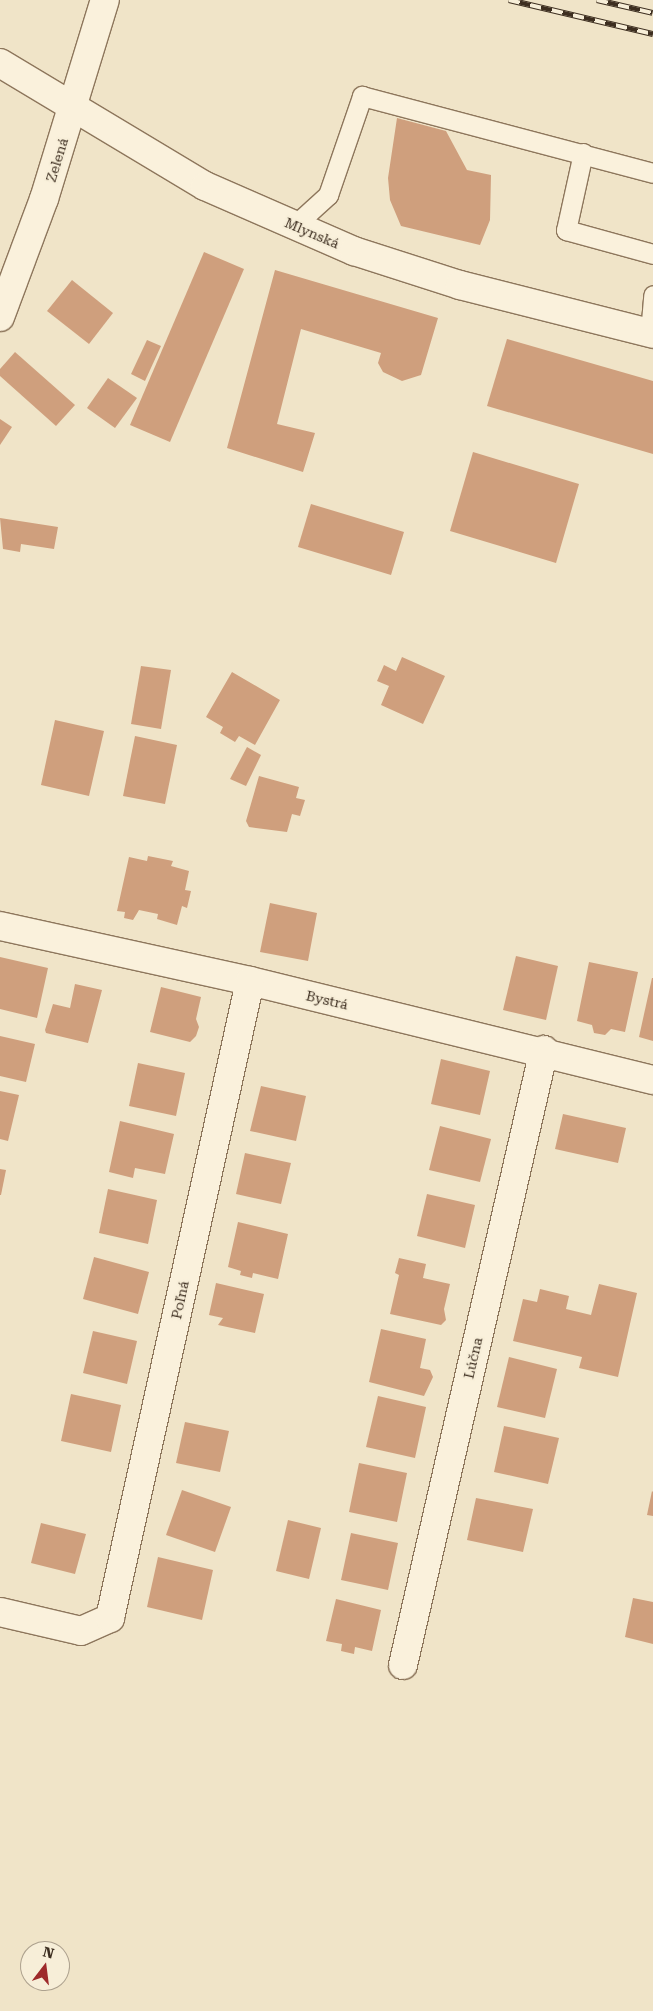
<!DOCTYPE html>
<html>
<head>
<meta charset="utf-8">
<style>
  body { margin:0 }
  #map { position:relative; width:653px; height:2011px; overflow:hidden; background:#f0e4c8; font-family:"Roboto Serif",serif }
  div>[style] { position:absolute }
  .building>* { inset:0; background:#cf9f7d }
  .roads { filter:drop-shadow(1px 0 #8d765c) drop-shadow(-1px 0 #8d765c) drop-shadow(0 1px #8d765c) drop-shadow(0 -1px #8d765c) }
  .service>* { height:19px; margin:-9.5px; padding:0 9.5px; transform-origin:9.5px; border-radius:9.5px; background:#faf1dc }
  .minor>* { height:28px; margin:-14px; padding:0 14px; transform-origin:14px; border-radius:14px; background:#faf1dc }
  .tertiary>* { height:28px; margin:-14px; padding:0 14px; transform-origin:14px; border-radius:14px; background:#faf1dc }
  .rail>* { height:5.5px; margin-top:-2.75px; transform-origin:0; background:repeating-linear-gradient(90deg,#f7eed8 0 11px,#3d2e20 0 22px); box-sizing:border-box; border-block:1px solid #3d2e20 }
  span { translate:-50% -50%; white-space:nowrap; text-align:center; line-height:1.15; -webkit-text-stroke:4px #f7eed8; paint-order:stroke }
  .street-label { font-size:14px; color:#3d2e20 }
  .north { position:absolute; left:20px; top:1941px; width:50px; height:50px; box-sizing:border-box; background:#f7eed8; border:1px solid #ada18e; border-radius:50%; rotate:15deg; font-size:14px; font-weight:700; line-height:20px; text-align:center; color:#3d2e20 }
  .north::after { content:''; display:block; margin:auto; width:18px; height:22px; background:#9e2a2b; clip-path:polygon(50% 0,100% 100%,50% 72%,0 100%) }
</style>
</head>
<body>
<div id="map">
  <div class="building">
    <div style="clip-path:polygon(397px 118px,446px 131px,467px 170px,491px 175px,490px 220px,480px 245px,401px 226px,390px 200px,388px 178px)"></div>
    <div style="clip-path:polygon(204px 252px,244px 269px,170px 442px,130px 425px)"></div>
    <div style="clip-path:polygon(275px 270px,438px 318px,421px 375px,402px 381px,383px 372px,378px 363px,381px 353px,301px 329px,277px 424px,315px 433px,303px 472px,227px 448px)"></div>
    <div style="clip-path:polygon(72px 280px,113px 313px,89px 344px,47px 311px)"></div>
    <div style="clip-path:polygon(507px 339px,653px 381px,653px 454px,487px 406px)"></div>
    <div style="clip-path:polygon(147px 340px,161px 346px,145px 381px,131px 374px)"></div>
    <div style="clip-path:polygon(15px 352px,75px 405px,56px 426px,0 376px,0 369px)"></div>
    <div style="clip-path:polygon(108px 378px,137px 398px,115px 428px,87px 408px)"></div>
    <div style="clip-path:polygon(0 419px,12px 427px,0 445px)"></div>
    <div style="clip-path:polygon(473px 452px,579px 484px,556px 563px,450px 531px)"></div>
    <div style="clip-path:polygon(311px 504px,404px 532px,391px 575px,298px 547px)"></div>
    <div style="clip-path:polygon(0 518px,58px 527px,54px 549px,21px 544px,20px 552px,3px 549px)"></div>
    <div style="clip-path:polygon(402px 657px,445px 676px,423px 724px,381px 705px,389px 686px,377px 681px,384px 665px,396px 671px)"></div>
    <div style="clip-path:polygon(141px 666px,171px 670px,161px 729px,131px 724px)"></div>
    <div style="clip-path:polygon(232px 672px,280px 700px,255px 745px,239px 736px,235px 742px,220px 733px,223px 727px,206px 717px)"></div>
    <div style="clip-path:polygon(55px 720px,104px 731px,89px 796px,41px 785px)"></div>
    <div style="clip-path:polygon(135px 736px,177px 745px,165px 804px,123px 796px)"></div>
    <div style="clip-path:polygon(247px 747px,261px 755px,246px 786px,230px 779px)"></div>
    <div style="clip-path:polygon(259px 776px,299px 787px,296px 798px,305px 800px,300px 816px,292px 814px,287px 832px,249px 827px,246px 821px)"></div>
    <div style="clip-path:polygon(148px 856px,173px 861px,171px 866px,189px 871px,185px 890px,191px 891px,187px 908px,182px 906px,177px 925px,157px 919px,158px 914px,139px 910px,133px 920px,124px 918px,125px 912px,117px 911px,129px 857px,147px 861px)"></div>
    <div style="clip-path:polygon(270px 903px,317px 913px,308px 961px,260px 952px)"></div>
    <div style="clip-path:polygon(516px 956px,558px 966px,546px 1020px,503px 1010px)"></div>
    <div style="clip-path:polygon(0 957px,48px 968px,37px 1018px,0 1009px)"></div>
    <div style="clip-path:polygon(589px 962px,638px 972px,625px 1032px,611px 1029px,605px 1035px,594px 1033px,592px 1025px,577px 1021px)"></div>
    <div style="clip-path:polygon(652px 978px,653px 978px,653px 1041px,639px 1037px)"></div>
    <div style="clip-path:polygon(75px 984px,102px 990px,88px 1043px,46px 1033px,45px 1030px,53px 1004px,70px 1008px)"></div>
    <div style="clip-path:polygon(161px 987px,201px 997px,196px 1019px,199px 1027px,196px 1036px,190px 1042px,150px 1032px)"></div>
    <div style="clip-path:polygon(0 1036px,35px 1044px,26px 1082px,0 1076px)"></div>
    <div style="clip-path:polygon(441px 1059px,490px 1071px,480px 1115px,431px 1104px)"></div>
    <div style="clip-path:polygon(138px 1063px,185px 1073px,176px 1116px,129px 1106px)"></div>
    <div style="clip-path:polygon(261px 1086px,306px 1096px,296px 1141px,250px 1131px)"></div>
    <div style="clip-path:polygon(0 1091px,19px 1095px,8px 1141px,0 1139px)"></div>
    <div style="clip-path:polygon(563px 1114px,626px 1128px,618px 1163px,555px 1149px)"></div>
    <div style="clip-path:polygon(120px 1121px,174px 1134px,165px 1174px,135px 1168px,133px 1178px,109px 1172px)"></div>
    <div style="clip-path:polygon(440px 1126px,491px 1139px,480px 1182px,429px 1170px)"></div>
    <div style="clip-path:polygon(245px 1153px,291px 1163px,281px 1204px,236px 1194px)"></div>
    <div style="clip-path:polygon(0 1169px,6px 1170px,1px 1195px,0 1195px)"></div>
    <div style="clip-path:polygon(108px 1189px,157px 1200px,148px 1244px,99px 1233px)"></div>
    <div style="clip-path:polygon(427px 1194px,475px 1205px,465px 1248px,417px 1236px)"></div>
    <div style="clip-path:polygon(238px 1222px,288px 1234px,278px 1279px,253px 1273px,252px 1278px,240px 1275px,241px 1271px,228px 1267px)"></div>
    <div style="clip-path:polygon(94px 1257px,149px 1272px,138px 1314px,83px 1299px)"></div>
    <div style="clip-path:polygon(399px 1258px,426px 1264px,423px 1278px,450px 1284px,444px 1309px,446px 1320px,441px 1325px,390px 1314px,399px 1275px,395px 1273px)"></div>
    <div style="clip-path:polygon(216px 1283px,264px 1294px,255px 1333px,218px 1325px,223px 1318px,209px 1315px)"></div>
    <div style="clip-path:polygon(599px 1284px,637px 1293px,618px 1377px,579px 1368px,582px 1357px,513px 1341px,523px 1299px,537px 1302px,540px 1289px,569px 1296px,566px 1309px,591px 1315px)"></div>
    <div style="clip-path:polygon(381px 1329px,426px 1339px,420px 1368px,430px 1370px,433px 1377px,424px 1396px,369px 1382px)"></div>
    <div style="clip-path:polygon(93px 1331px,137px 1341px,127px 1384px,83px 1373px)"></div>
    <div style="clip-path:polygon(509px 1357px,557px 1369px,545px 1418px,497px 1407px)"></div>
    <div style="clip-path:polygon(71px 1394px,121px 1405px,111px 1452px,61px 1441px)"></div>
    <div style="clip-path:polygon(378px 1396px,426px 1407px,415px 1458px,366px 1447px)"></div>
    <div style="clip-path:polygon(185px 1422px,229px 1431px,220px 1472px,176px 1463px)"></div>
    <div style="clip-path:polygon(504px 1426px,559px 1438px,548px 1484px,494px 1472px)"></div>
    <div style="clip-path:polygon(359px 1463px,407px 1473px,397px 1522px,349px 1512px)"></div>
    <div style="clip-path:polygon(182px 1490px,231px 1507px,215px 1552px,166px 1535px)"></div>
    <div style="clip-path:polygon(652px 1491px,653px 1492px,653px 1516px,647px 1515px)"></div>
    <div style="clip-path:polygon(476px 1498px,533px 1509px,523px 1552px,467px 1540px)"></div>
    <div style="clip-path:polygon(288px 1520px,321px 1528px,309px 1579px,276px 1571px)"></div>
    <div style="clip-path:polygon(41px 1523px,86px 1534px,75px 1574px,31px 1563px)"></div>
    <div style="clip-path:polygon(351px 1533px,398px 1543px,388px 1590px,341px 1580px)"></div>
    <div style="clip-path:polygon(158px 1557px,213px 1570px,202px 1620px,147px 1607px)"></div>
    <div style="clip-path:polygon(633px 1598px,653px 1602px,653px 1644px,625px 1637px)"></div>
    <div style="clip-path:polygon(336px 1599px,381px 1610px,372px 1651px,355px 1647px,354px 1654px,341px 1651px,342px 1644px,326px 1641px)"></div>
  </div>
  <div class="roads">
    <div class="service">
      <div style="left:583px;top:153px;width:79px;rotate:102.4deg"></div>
      <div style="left:566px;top:230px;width:90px;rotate:15.4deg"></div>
      <div style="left:295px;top:225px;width:45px;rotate:-42.3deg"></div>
      <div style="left:328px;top:195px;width:105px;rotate:-71deg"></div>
      <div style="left:362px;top:96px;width:301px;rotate:14.8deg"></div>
      <div style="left:650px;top:333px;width:38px;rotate:-85deg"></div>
    </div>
    <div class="minor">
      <div style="left:0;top:317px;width:126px;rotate:-69.6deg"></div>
      <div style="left:44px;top:199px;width:208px;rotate:-73deg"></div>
      <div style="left:0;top:926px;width:256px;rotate:12.4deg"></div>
      <div style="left:250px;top:981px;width:415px;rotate:13.8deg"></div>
      <div style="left:0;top:1612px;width:83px;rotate:13.2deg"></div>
      <div style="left:81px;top:1631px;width:32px;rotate:-24deg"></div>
      <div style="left:110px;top:1618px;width:652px;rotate:-77.6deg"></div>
      <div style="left:403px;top:1665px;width:631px;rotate:-77.09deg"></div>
    </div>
    <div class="tertiary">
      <div style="left:0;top:63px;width:239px;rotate:31deg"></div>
      <div style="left:205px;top:186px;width:163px;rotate:23.6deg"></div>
      <div style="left:354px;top:251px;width:111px;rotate:17.8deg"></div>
      <div style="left:460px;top:285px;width:199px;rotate:14.2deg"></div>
    </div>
  </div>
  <div class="rail">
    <div style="left:509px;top:0;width:148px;rotate:13.3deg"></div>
    <div style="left:597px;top:0;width:57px;rotate:13.1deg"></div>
  </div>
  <div class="street-label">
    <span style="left:57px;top:160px;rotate:-73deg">Zelená</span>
    <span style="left:312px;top:233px;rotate:23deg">Mlynská</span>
    <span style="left:327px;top:1000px;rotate:13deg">Bystrá</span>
    <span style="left:180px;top:1300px;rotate:-78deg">Poľná</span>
    <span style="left:473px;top:1358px;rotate:-77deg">Lúčna</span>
  </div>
  <div class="north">N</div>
</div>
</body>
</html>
